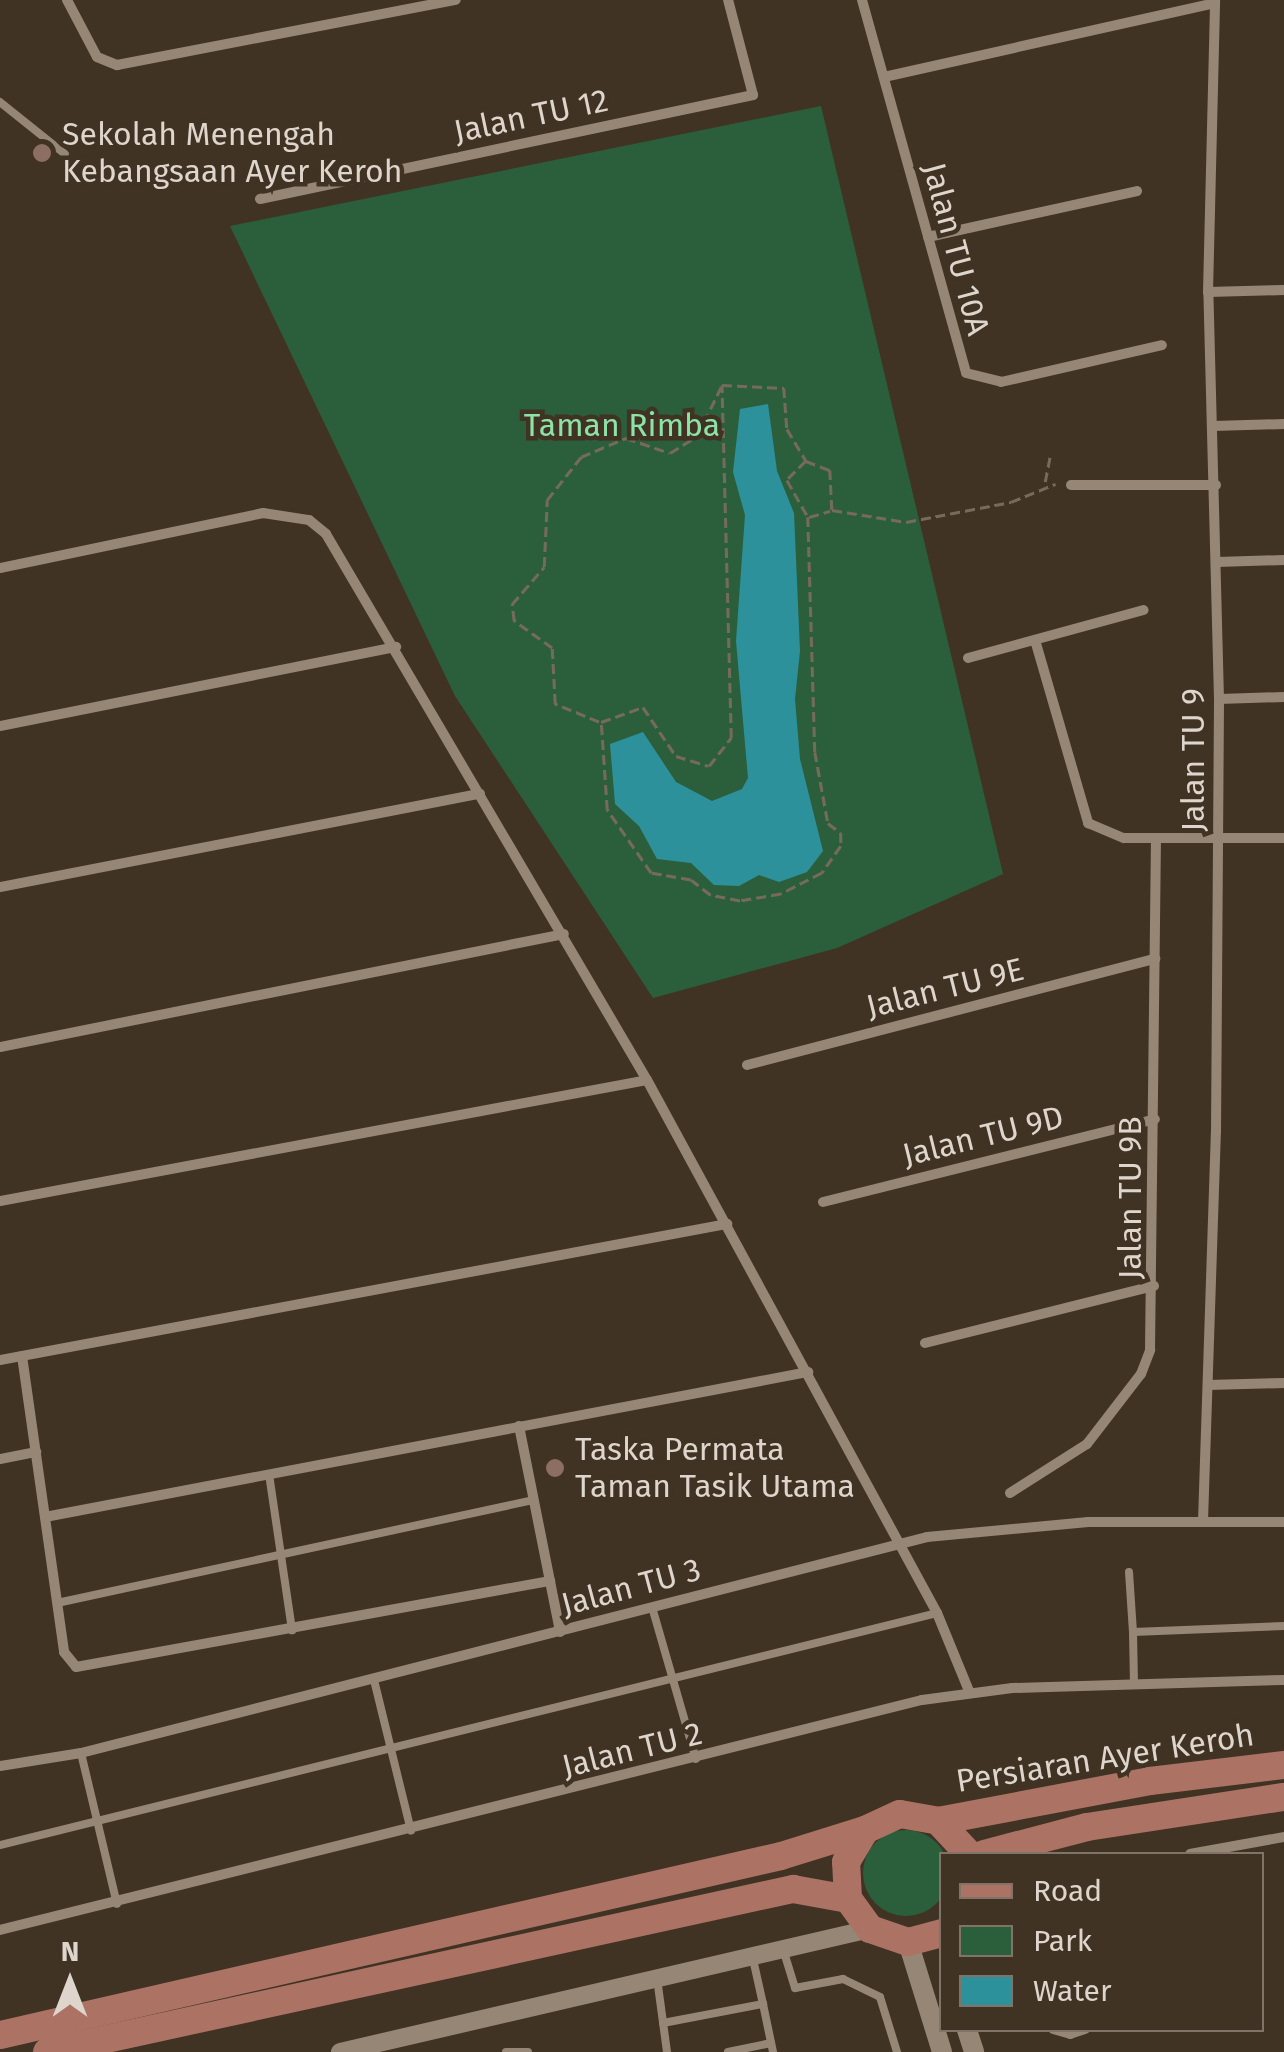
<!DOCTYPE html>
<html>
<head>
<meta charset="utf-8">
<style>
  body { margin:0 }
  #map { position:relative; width:1284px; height:2052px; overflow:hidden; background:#403324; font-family:"Fira Sans",sans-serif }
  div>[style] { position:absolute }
  .green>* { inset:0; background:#2b5f3c }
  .round { border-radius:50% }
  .water>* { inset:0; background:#2d919b }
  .path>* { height:2.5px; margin-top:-1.25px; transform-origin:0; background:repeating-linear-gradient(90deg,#766a5d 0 10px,transparent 0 15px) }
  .service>* { height:8px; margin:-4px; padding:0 4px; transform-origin:4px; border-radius:4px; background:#968676 }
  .minor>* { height:10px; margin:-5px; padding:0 5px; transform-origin:5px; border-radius:5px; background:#968676 }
  .tertiary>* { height:18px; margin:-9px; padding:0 9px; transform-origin:9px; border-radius:9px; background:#968676 }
  .secondary>* { height:20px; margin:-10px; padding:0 10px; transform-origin:10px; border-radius:10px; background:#968676 }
  .primary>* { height:28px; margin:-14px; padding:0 14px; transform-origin:14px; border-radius:14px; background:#ac7365 }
  .dots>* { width:28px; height:28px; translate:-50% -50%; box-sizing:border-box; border:5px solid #403324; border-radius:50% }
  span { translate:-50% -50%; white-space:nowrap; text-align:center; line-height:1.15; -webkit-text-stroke:9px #403324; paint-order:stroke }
  .street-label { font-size:32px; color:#ded5cc }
  .poi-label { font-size:32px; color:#ded5cc }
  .left { translate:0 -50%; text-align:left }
  .park-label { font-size:32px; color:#8ce3a6 }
  .legend { position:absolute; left:939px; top:1852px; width:325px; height:180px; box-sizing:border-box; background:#403324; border:2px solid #7f7467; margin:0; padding:12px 18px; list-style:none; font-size:30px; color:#ded5cc }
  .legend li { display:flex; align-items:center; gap:20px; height:50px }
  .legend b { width:50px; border:2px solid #7f7467 }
  .north { position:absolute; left:20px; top:1932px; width:100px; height:100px; -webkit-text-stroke:8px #403324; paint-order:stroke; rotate:0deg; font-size:28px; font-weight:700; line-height:40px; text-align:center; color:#ded5cc }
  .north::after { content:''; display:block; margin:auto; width:35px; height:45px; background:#ded5cc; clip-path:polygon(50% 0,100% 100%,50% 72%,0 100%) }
</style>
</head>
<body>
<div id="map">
  <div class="green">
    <div style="clip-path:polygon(821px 106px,1003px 874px,837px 948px,653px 998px,455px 696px,230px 226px)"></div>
    <div class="round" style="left:863px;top:1830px;width:86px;height:86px"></div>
  </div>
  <div class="water">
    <div style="clip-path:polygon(768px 404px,777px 471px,794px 513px,800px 651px,795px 699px,800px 759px,823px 851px,807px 872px,779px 882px,759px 875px,739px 886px,714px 885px,691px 863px,657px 859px,639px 826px,615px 804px,610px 744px,643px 732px,676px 782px,712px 801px,742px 789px,748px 778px,736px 641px,745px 515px,733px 472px,740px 409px)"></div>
  </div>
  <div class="path">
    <div style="left:806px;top:461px;width:27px;rotate:135deg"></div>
    <div style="left:787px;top:480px;width:43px;rotate:60.4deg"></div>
    <div style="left:808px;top:517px;width:235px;rotate:88.3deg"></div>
    <div style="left:815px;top:752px;width:72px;rotate:79.6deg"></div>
    <div style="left:828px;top:823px;width:16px;rotate:38deg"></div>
    <div style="left:841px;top:833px;width:13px;rotate:90deg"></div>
    <div style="left:841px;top:846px;width:33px;rotate:125deg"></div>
    <div style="left:822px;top:873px;width:46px;rotate:152.9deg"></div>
    <div style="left:781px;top:894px;width:42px;rotate:170.3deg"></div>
    <div style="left:740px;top:901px;width:31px;rotate:-169deg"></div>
    <div style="left:710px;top:895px;width:24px;rotate:-142deg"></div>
    <div style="left:691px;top:880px;width:41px;rotate:-170.1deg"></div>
    <div style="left:651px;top:873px;width:77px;rotate:-124.9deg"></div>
    <div style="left:607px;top:810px;width:88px;rotate:-93.9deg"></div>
    <div style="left:601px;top:722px;width:45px;rotate:-19.7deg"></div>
    <div style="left:643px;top:707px;width:59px;rotate:56deg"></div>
    <div style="left:676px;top:756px;width:34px;rotate:17deg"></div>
    <div style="left:709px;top:766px;width:36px;rotate:-52deg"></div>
    <div style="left:731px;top:738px;width:353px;rotate:-91.5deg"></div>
    <div style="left:722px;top:385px;width:62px;rotate:2.8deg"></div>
    <div style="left:784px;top:388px;width:41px;rotate:85.8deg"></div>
    <div style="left:787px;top:429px;width:37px;rotate:59deg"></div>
    <div style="left:806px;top:461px;width:26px;rotate:21deg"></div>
    <div style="left:830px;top:470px;width:40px;rotate:87.1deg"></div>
    <div style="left:832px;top:510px;width:75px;rotate:9.2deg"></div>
    <div style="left:906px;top:522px;width:107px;rotate:-10.8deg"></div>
    <div style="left:1011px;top:502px;width:48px;rotate:-22.2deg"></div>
    <div style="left:1045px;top:482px;width:26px;rotate:-79deg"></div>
    <div style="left:809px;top:517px;width:22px;rotate:-16deg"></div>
    <div style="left:599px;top:722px;width:48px;rotate:-157.8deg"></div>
    <div style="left:555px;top:704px;width:56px;rotate:-93.1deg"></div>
    <div style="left:552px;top:648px;width:47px;rotate:-144.6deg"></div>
    <div style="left:514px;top:621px;width:17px;rotate:-97deg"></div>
    <div style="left:512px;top:604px;width:49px;rotate:-49.1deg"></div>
    <div style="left:544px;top:567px;width:67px;rotate:-87.4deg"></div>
    <div style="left:547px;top:500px;width:55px;rotate:-51.7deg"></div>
    <div style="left:581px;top:457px;width:49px;rotate:-22.9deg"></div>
    <div style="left:626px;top:438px;width:46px;rotate:18.8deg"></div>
    <div style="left:670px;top:453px;width:32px;rotate:-32deg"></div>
    <div style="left:697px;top:436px;width:55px;rotate:-63.9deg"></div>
  </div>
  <div class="service">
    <div style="left:0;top:102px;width:83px;rotate:38.7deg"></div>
    <div style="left:269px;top:1474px;width:158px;rotate:81.6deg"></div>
    <div style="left:1129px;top:1572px;width:60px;rotate:86.2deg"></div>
    <div style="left:1133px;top:1632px;width:151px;rotate:-2.3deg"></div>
    <div style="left:57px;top:1603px;width:488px;rotate:-12.2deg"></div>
    <div style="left:652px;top:1607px;width:158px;rotate:73.9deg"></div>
    <div style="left:1133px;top:1632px;width:52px;rotate:88.9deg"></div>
    <div style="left:374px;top:1680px;width:155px;rotate:76.2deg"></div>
    <div style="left:81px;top:1753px;width:155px;rotate:76.6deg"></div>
    <div style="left:0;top:1845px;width:965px;rotate:-13.91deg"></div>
    <div style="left:783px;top:1949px;width:41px;rotate:72.9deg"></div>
    <div style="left:795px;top:1988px;width:49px;rotate:-10.6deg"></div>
    <div style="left:843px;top:1979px;width:41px;rotate:25.9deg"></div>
    <div style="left:880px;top:1997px;width:58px;rotate:72.8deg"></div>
    <div style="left:753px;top:1959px;width:46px;rotate:77.5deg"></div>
    <div style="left:657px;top:1978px;width:75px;rotate:82.3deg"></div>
    <div style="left:663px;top:2023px;width:102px;rotate:-10.8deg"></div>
    <div style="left:763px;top:2004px;width:49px;rotate:78.2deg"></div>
    <div style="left:1053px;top:2030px;width:18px;rotate:16deg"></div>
    <div style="left:1070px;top:2035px;width:16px;rotate:-18deg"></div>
    <div style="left:506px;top:2052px;width:22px"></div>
    <div style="left:728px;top:2052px;width:44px;rotate:-11.8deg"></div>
  </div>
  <div class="minor">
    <div style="left:67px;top:0;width:64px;rotate:62.2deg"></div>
    <div style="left:97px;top:57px;width:22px;rotate:22deg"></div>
    <div style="left:117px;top:65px;width:345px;rotate:-10.9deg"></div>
    <div style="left:862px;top:0;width:387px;rotate:74.4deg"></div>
    <div style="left:966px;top:373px;width:36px;rotate:14deg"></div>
    <div style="left:1001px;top:382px;width:165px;rotate:-12.9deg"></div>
    <div style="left:884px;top:77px;width:339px;rotate:-12.6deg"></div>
    <div style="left:260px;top:199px;width:504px;rotate:-11.91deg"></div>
    <div style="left:753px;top:95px;width:98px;rotate:-104.7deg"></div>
    <div style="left:928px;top:237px;width:214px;rotate:-12.4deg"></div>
    <div style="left:1208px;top:292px;width:76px;rotate:-1.5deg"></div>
    <div style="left:1213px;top:426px;width:71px;rotate:-1.6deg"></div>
    <div style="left:1071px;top:485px;width:145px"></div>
    <div style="left:1217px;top:562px;width:67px;rotate:-1.7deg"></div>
    <div style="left:0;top:568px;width:269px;rotate:-11.8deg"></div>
    <div style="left:263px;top:513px;width:47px;rotate:8.7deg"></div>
    <div style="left:309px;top:520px;width:22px;rotate:39deg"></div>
    <div style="left:326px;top:534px;width:633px;rotate:59.55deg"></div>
    <div style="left:647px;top:1080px;width:607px;rotate:61.45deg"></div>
    <div style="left:937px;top:1613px;width:84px;rotate:67.7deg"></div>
    <div style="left:1035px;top:640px;width:191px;rotate:73.8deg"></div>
    <div style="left:1088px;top:823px;width:39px;rotate:23deg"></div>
    <div style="left:1124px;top:838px;width:160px"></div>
    <div style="left:968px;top:658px;width:182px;rotate:-15.3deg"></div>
    <div style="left:1219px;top:699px;width:65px;rotate:-1.8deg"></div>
    <div style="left:0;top:726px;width:404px;rotate:-11.3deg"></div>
    <div style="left:0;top:887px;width:489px;rotate:-11deg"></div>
    <div style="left:0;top:1047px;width:575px;rotate:-11.33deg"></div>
    <div style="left:747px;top:1065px;width:422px;rotate:-14.6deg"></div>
    <div style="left:0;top:1201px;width:658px;rotate:-10.59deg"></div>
    <div style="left:823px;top:1202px;width:342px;rotate:-14deg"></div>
    <div style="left:925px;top:1343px;width:236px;rotate:-14deg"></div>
    <div style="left:22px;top:1356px;width:299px;rotate:81.9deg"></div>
    <div style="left:64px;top:1652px;width:19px;rotate:51deg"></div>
    <div style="left:76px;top:1667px;width:482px;rotate:-10.3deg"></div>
    <div style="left:0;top:1360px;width:740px;rotate:-10.6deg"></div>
    <div style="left:1208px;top:1385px;width:76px;rotate:-1.5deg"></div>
    <div style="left:519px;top:1426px;width:210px;rotate:78.7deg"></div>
    <div style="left:0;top:1459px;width:37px;rotate:-11deg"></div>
    <div style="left:1010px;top:1493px;width:91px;rotate:-32.5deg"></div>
    <div style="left:1087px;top:1444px;width:88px;rotate:-52.4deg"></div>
    <div style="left:1141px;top:1374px;width:26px;rotate:-69deg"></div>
    <div style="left:1150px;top:1350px;width:511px;rotate:-89.33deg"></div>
    <div style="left:45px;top:1517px;width:777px;rotate:-10.76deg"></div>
    <div style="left:1203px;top:1521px;width:389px;rotate:-88.1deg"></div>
    <div style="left:1216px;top:1132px;width:433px;rotate:-89.6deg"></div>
    <div style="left:1219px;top:699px;width:407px;rotate:-91.5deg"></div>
    <div style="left:1208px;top:292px;width:292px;rotate:-88.6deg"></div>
    <div style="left:0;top:1766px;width:82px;rotate:-9.1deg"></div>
    <div style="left:81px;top:1753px;width:873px;rotate:-14.32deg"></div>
    <div style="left:927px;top:1537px;width:162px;rotate:-5.3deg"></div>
    <div style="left:1088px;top:1522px;width:196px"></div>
    <div style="left:1190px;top:1854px;width:96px;rotate:-10.3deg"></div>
    <div style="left:0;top:1930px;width:950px;rotate:-14.01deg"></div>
    <div style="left:922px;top:1700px;width:91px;rotate:-7.6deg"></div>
    <div style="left:1012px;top:1688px;width:272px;rotate:-1.7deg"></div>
  </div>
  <div class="tertiary">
    <div style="left:340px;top:2052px;width:544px;rotate:-13.07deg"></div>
  </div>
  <div class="secondary">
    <div style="left:908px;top:1942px;width:115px;rotate:72.8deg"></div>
    <div style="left:967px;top:2030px;width:23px;rotate:72deg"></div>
  </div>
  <div class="primary">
    <div style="left:938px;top:1821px;width:216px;rotate:-10.7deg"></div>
    <div style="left:1150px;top:1781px;width:135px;rotate:-6.8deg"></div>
    <div style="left:984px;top:1854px;width:106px;rotate:-14.7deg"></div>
    <div style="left:1087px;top:1827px;width:199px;rotate:-8.7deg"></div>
    <div style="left:942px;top:1933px;width:35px;rotate:165deg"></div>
    <div style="left:908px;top:1942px;width:40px;rotate:-161.1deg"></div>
    <div style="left:870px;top:1929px;width:37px;rotate:-126deg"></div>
    <div style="left:848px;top:1899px;width:37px;rotate:-93deg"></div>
    <div style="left:846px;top:1862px;width:37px;rotate:-59deg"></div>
    <div style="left:865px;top:1830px;width:38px;rotate:-25deg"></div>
    <div style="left:900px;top:1814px;width:39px;rotate:10deg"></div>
    <div style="left:938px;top:1821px;width:45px;rotate:46.8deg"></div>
    <div style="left:0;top:2035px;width:801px;rotate:-12.91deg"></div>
    <div style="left:781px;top:1856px;width:88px;rotate:-17.2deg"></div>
    <div style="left:47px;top:2052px;width:764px;rotate:-12.33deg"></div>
    <div style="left:793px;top:1889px;width:56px;rotate:10.3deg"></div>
  </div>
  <div class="dots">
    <div style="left:42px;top:153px;background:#8d6e63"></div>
    <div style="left:555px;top:1468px;background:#8d6e63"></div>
  </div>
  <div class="street-label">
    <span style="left:531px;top:116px;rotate:-12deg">Jalan TU 12</span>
    <span style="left:956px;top:249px;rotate:75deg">Jalan TU 10A</span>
    <span style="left:1193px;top:760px;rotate:-90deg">Jalan TU 9</span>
    <span style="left:945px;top:988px;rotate:-14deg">Jalan TU 9E</span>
    <span style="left:983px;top:1136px;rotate:-14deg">Jalan TU 9D</span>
    <span style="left:1130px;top:1198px;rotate:-90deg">Jalan TU 9B</span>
    <span style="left:631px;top:1587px;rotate:-15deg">Jalan TU 3</span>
    <span style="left:632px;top:1750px;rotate:-14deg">Jalan TU 2</span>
    <span style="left:1105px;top:1758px;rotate:-9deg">Persiaran Ayer Keroh</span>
  </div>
  <div class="poi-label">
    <span class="left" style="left:62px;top:153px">Sekolah Menengah<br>Kebangsaan Ayer Keroh</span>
    <span class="left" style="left:575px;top:1468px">Taska Permata<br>Taman Tasik Utama</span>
  </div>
  <div class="park-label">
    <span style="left:622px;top:425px">Taman Rimba</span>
  </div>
  <ul class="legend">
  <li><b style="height:12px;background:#ac7365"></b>Road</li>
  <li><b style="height:28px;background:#2b5f3c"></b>Park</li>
  <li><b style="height:28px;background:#2d919b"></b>Water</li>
  </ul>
  <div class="north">N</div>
</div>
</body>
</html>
